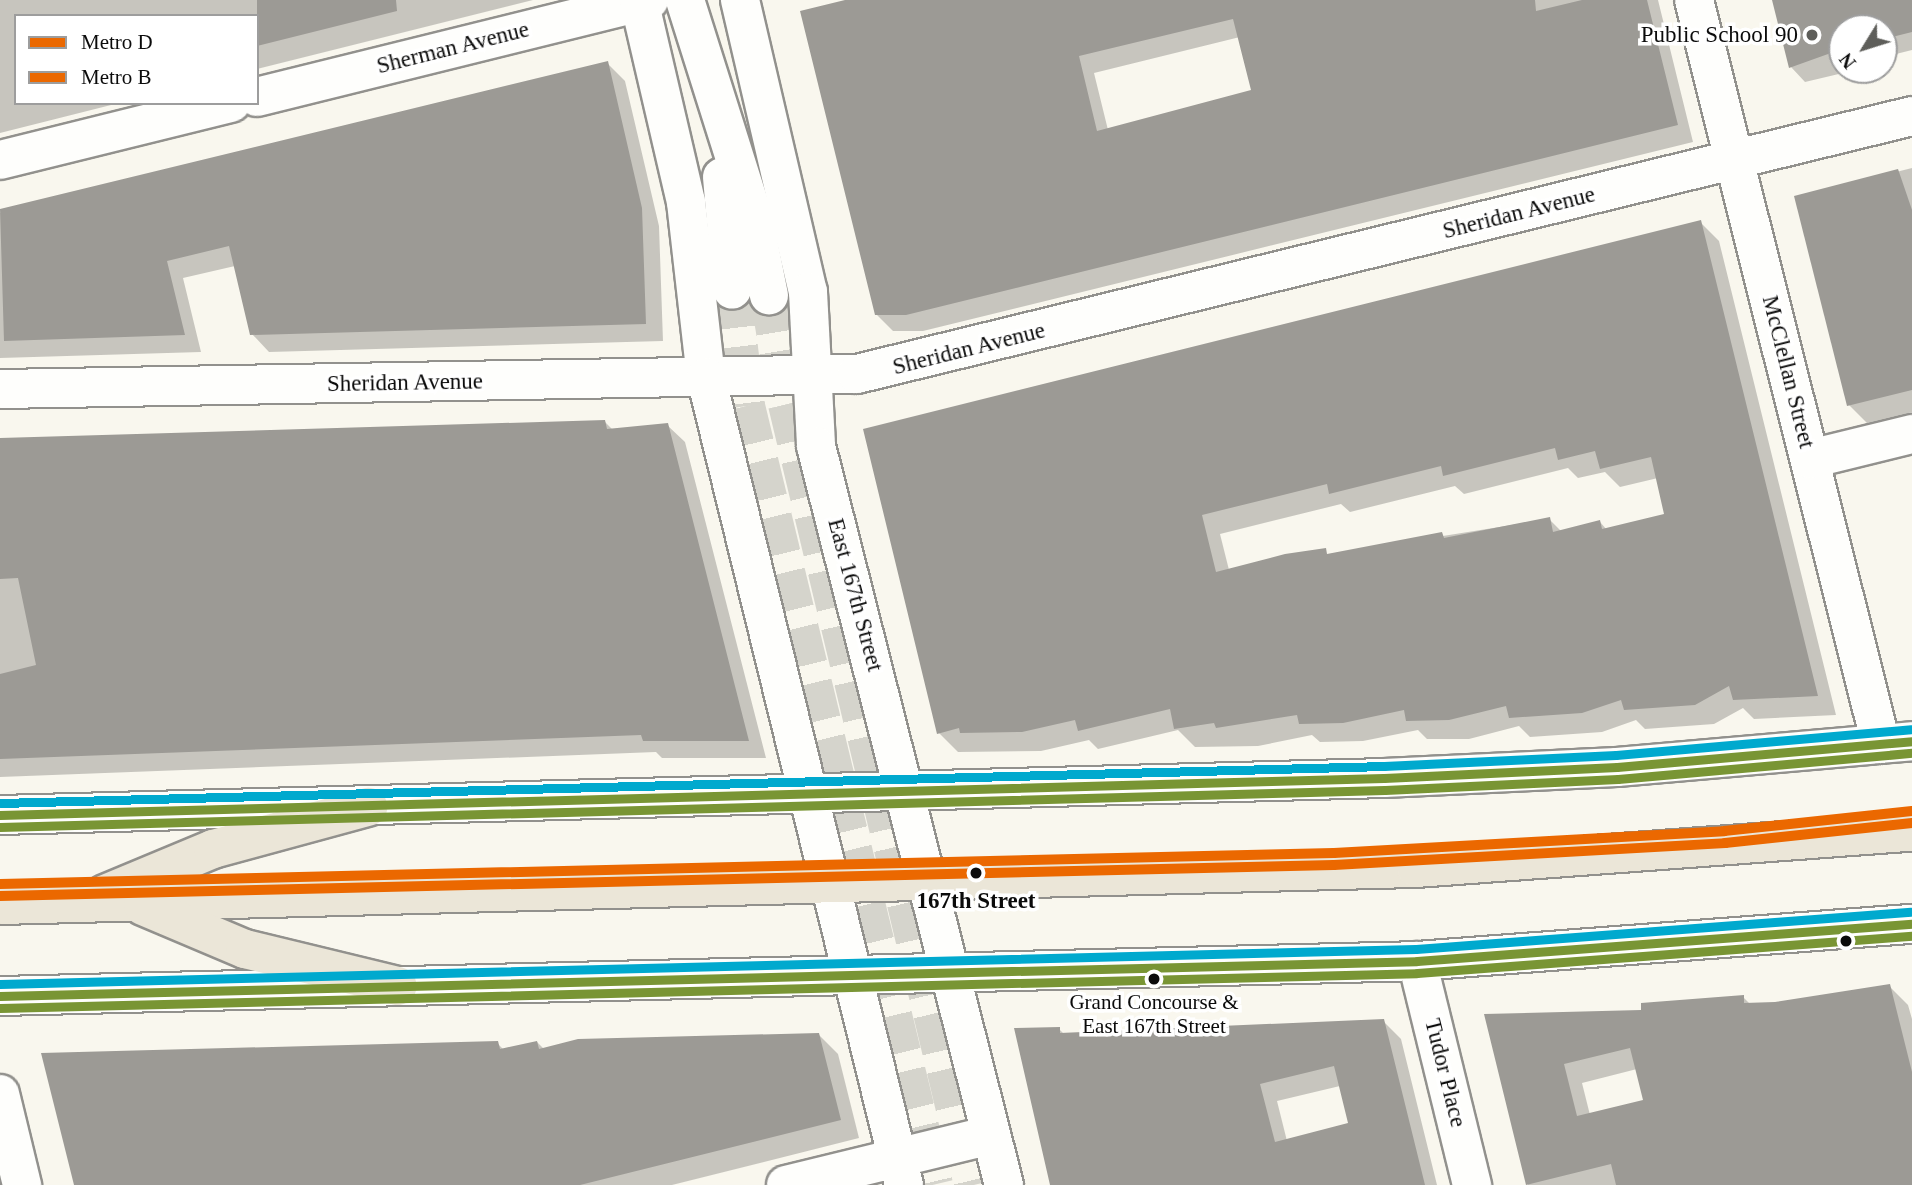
<!DOCTYPE html>
<html>
<head>
<meta charset="utf-8">
<style>
  body { margin:0 }
  #map { position:relative; width:1912px; height:1185px; overflow:hidden; background:#f9f7ee; font-family:"Times New Roman",serif }
  div>[style] { position:absolute }
  .shadow>* { inset:0; background:#0003 }
  .building>* { inset:0; background:#9c9a95 }
  .tertiary-tunnel>* { height:38px; margin-top:-19px; transform-origin:0; background:repeating-linear-gradient(90deg,#d5d4cc 0 38px,transparent 0 57px) }
  .roads { filter:drop-shadow(2px 0 #92918d) drop-shadow(-2px 0 #92918d) drop-shadow(0 2px #92918d) drop-shadow(0 -2px #92918d) }
  .minor>* { height:38px; margin:-19px; padding:0 19px; transform-origin:19px; border-radius:19px; background:#fefefc }
  .tertiary>* { height:38px; margin:-19px; padding:0 19px; transform-origin:19px; border-radius:19px; background:#fefefc }
  .primary>* { height:38px; margin:-19px; padding:0 19px; transform-origin:19px; border-radius:19px; background:#ebe6d8 }
  .bus-1>* { height:9px; margin:-4.5px; padding:0 4.5px; transform-origin:4.5px; border-radius:4.5px; background:#799534 }
  .bus-2>* { height:9px; margin:-4.5px; padding:0 4.5px; transform-origin:4.5px; border-radius:4.5px; background:#799534 }
  .bus-3>* { height:9px; margin:-4.5px; padding:0 4.5px; transform-origin:4.5px; border-radius:4.5px; background:#00a9ce }
  .metro-1>* { height:10px; margin:-5px; padding:0 5px; transform-origin:5px; border-radius:5px; background:#eb6800 }
  .metro-2>* { height:10px; margin:-5px; padding:0 5px; transform-origin:5px; border-radius:5px; background:#eb6800 }
  .dots>* { width:19px; height:19px; translate:-50% -50%; box-sizing:border-box; border:4px solid #fff; border-radius:50% }
  span { translate:-50% -50%; white-space:nowrap; text-align:center; line-height:1.15; -webkit-text-stroke:7px #fff; paint-order:stroke }
  .bus-label { font-size:21px; color:#0b0b0b }
  .poi-label { font-size:23px; color:#0b0b0b }
  .right { translate:-100% -50%; text-align:right }
  .street-label { font-size:23px; color:#0b0b0b }
  .stop-label { font-size:23px; color:#0b0b0b; font-weight:700 }
  .legend { position:absolute; left:14px; top:14px; width:245px; height:91px; box-sizing:border-box; background:#fff; border:2px solid #9d9d9d; margin:0; padding:9px 12px; list-style:none; font-size:21px; color:#0b0b0b }
  .legend li { display:flex; align-items:center; gap:14px; height:35px }
  .legend b { width:35px; border:2px solid #9d9d9d }
  .north { position:absolute; left:1828px; top:14px; width:70px; height:70px; box-sizing:border-box; background:#fff; border:2px solid #9d9d9d; border-radius:50%; rotate:232deg; font-size:19px; font-weight:700; line-height:28px; text-align:center; color:#0b0b0b }
  .north::after { content:''; display:block; margin:auto; width:24px; height:32px; background:#5e5e5a; clip-path:polygon(50% 0,100% 100%,50% 72%,0 100%) }
</style>
</head>
<body>
<div id="map">
  <div class="shadow">
    <div style="clip-path:polygon(0 0,533px 0,257px 69px,257px 16px,16px 16px,16px 103px,119px 103px,0 133px)"></div>
    <div style="clip-path:polygon(evenodd,852px 0,1658px 0,1693px 142px,923px 331px,893px 331px,876px 314px,852px 0,1240px 37px,1253px 91px,1108px 130px,1094px 73px,1240px 37px)"></div>
    <div style="clip-path:polygon(1774px 0,1912px 0,1912px 50px,1884px 57px,1884px 28px,1842px 28px,1843px 73px,1805px 82px,1791px 67px)"></div>
    <div style="clip-path:polygon(607px 63px,625px 81px,659px 226px,663px 341px,269px 352px,252px 334px,235px 266px,183px 278px,201px 352px,0 358px,0 213px)"></div>
    <div style="clip-path:polygon(1912px 168px,1912px 412px,1867px 423px,1849px 405px,1796px 197px)"></div>
    <div style="clip-path:polygon(evenodd,1700px 222px,1719px 241px,1836px 715px,1754px 719px,1743px 708px,1714px 724px,1645px 729px,1636px 720px,1602px 732px,1530px 737px,1519px 726px,1469px 739px,1427px 739px,1418px 730px,1363px 741px,1320px 742px,1312px 735px,1258px 746px,1195px 747px,1178px 730px,1098px 749px,1089px 740px,1041px 751px,958px 752px,939px 733px,866px 430px,1700px 222px,1568px 468px,1578px 478px,1605px 472px,1620px 487px,1658px 478px,1666px 515px,1607px 530px,1600px 522px,1562px 532px,1549px 519px,1229px 570px,1220px 534px,1341px 504px,1350px 512px,1455px 486px,1464px 494px,1568px 468px)"></div>
    <div style="clip-path:polygon(604px 421px,613px 430px,667px 425px,685px 442px,766px 758px,662px 758px,656px 752px,0 777px,0 439px)"></div>
    <div style="clip-path:polygon(evenodd,1889px 986px,1908px 1005px,1912px 1019px,1912px 1185px,1528px 1185px,1486px 1016px,1643px 1012px,1743px 997px,1751px 1005px,1775px 1003px,1889px 986px,1637px 1069px,1645px 1101px,1590px 1115px,1582px 1083px,1637px 1069px)"></div>
    <div style="clip-path:polygon(evenodd,1383px 1021px,1401px 1039px,1437px 1185px,1053px 1185px,1059px 1029px,1064px 1034px,1383px 1021px,1340px 1086px,1350px 1125px,1287px 1141px,1277px 1101px,1340px 1086px)"></div>
    <div style="clip-path:polygon(819px 1035px,838px 1054px,859px 1138px,672px 1185px,76px 1185px,497px 1043px,504px 1050px,537px 1042px,544px 1049px)"></div>
  </div>
  <div class="building">
    <div style="clip-path:polygon(257px 0,396px 0,397px 11px,257px 46px)"></div>
    <div style="clip-path:polygon(evenodd,845px 0,1535px 0,1536px 11px,1582px 0,1647px 0,1678px 125px,906px 315px,875px 315px,800px 11px,845px 0,1233px 19px,1251px 90px,1097px 131px,1079px 56px,1233px 19px)"></div>
    <div style="clip-path:polygon(1772px 0,1912px 0,1912px 32px,1884px 39px,1884px 28px,1842px 28px,1842px 49px,1789px 68px)"></div>
    <div style="clip-path:polygon(608px 61px,642px 208px,646px 324px,250px 335px,229px 246px,167px 261px,185px 335px,4px 341px,0 209px)"></div>
    <div style="clip-path:polygon(1898px 169px,1912px 210px,1912px 390px,1847px 406px,1794px 196px)"></div>
    <div style="clip-path:polygon(evenodd,1701px 220px,1818px 696px,1733px 700px,1729px 686px,1695px 705px,1624px 710px,1621px 700px,1582px 713px,1509px 718px,1506px 706px,1449px 720px,1406px 721px,1404px 710px,1343px 723px,1299px 724px,1297px 715px,1216px 728px,1214px 723px,1174px 729px,1170px 709px,1078px 731px,1075px 720px,1022px 732px,960px 733px,959px 728px,937px 734px,863px 429px,1701px 220px,1555px 448px,1558px 460px,1595px 451px,1600px 469px,1651px 457px,1664px 514px,1602px 529px,1600px 520px,1553px 532px,1550px 517px,1444px 538px,1442px 532px,1327px 554px,1326px 548px,1285px 554px,1216px 572px,1202px 515px,1327px 484px,1329px 494px,1441px 466px,1443px 476px,1555px 448px)"></div>
    <div style="clip-path:polygon(605px 420px,607px 429px,668px 423px,749px 741px,643px 741px,641px 735px,0 759px,0 674px,36px 665px,18px 578px,0 579px,0 438px)"></div>
    <div style="clip-path:polygon(evenodd,1890px 984px,1912px 1072px,1912px 1185px,1616px 1185px,1611px 1164px,1526px 1185px,1484px 1014px,1641px 1010px,1641px 1003px,1744px 995px,1744px 1003px,1775px 1002px,1890px 984px,1630px 1048px,1643px 1100px,1577px 1116px,1564px 1064px,1630px 1048px)"></div>
    <div style="clip-path:polygon(evenodd,1384px 1019px,1425px 1185px,1050px 1185px,1014px 1028px,1060px 1027px,1060px 1033px,1384px 1019px,1334px 1066px,1348px 1123px,1275px 1142px,1260px 1084px,1334px 1066px)"></div>
    <div style="clip-path:polygon(819px 1033px,841px 1120px,580px 1185px,74px 1185px,41px 1053px,498px 1041px,500px 1049px,537px 1041px,539px 1049px,578px 1039px)"></div>
  </div>
  <div class="tertiary-tunnel">
    <div style="left:732px;top:290px;width:117px;rotate:83.1deg"></div>
    <div style="left:746px;top:406px;width:801px;rotate:76.43deg"></div>
    <div style="left:769px;top:295px;width:110px;rotate:80.6deg"></div>
    <div style="left:787px;top:404px;width:803px;rotate:76.6deg"></div>
  </div>
  <div class="roads">
    <div class="minor">
      <div style="left:1694px;top:0;width:767px;rotate:75.89deg"></div>
      <div style="left:257px;top:97px;width:404px;rotate:-13.9deg"></div>
      <div style="left:0;top:160px;width:238px;rotate:-13.9deg"></div>
      <div style="left:0;top:389px;width:857px;rotate:-1deg"></div>
      <div style="left:857px;top:374px;width:1086px;rotate:-13.74deg"></div>
      <div style="left:1810px;top:459px;width:105px;rotate:-13.8deg"></div>
      <div style="left:1417px;top:961px;width:231px;rotate:76.2deg"></div>
      <div style="left:0;top:1094px;width:94px;rotate:76.4deg"></div>
      <div style="left:786px;top:1185px;width:211px;rotate:-13.7deg"></div>
    </div>
    <div class="tertiary">
      <div style="left:639px;top:0;width:207px;rotate:76.9deg"></div>
      <div style="left:686px;top:202px;width:176px;rotate:83.5deg"></div>
      <div style="left:706px;top:377px;width:832px;rotate:76.23deg"></div>
      <div style="left:685px;top:0;width:226px;rotate:72.5deg"></div>
      <div style="left:753px;top:216px;width:81px;rotate:78.6deg"></div>
      <div style="left:740px;top:0;width:300px;rotate:76.9deg"></div>
      <div style="left:808px;top:292px;width:154px;rotate:87deg"></div>
      <div style="left:816px;top:446px;width:763px;rotate:75.73deg"></div>
      <div style="left:722px;top:177px;width:113px;rotate:84.9deg"></div>
      <div style="left:0;top:815px;width:1384px;rotate:-1.53deg"></div>
      <div style="left:1384px;top:778px;width:233px;rotate:-2.7deg"></div>
      <div style="left:1617px;top:767px;width:296px;rotate:-5deg"></div>
      <div style="left:0;top:996px;width:1417px;rotate:-1.41deg"></div>
      <div style="left:1417px;top:961px;width:496px;rotate:-4.3deg"></div>
    </div>
    <div class="primary">
      <div style="left:105px;top:894px;width:117px;rotate:-22.6deg"></div>
      <div style="left:213px;top:849px;width:161px;rotate:-15.2deg"></div>
      <div style="left:0;top:905px;width:1416px;rotate:-1.5deg"></div>
      <div style="left:1416px;top:868px;width:497px;rotate:-4.2deg"></div>
      <div style="left:143px;top:906px;width:111px;rotate:22.9deg"></div>
      <div style="left:245px;top:949px;width:157px;rotate:13.6deg"></div>
    </div>
  </div>
  <div class="bus-1">
    <div style="left:0;top:815px;width:1384px;rotate:-1.53deg"></div>
    <div style="left:1384px;top:778px;width:233px;rotate:-2.7deg"></div>
    <div style="left:1617px;top:767px;width:296px;rotate:-5deg"></div>
    <div style="left:0;top:996px;width:1417px;rotate:-1.41deg"></div>
    <div style="left:1417px;top:961px;width:496px;rotate:-4.3deg"></div>
  </div>
  <div class="bus-2">
    <div style="left:0;top:827px;width:1385px;rotate:-1.53deg"></div>
    <div style="left:1385px;top:790px;width:233px;rotate:-2.7deg"></div>
    <div style="left:1618px;top:779px;width:295px;rotate:-5.1deg"></div>
    <div style="left:0;top:1008px;width:1417px;rotate:-1.41deg"></div>
    <div style="left:1417px;top:973px;width:496px;rotate:-4.3deg"></div>
  </div>
  <div class="bus-3">
    <div style="left:0;top:803px;width:1384px;rotate:-1.53deg"></div>
    <div style="left:1384px;top:766px;width:232px;rotate:-2.7deg"></div>
    <div style="left:1616px;top:755px;width:296px;rotate:-5deg"></div>
    <div style="left:0;top:984px;width:1416px;rotate:-1.42deg"></div>
    <div style="left:1416px;top:949px;width:496px;rotate:-4.3deg"></div>
  </div>
  <div class="metro-1">
    <div style="left:0;top:884px;width:1334px;rotate:-1.33deg"></div>
    <div style="left:1334px;top:853px;width:391px;rotate:-3.2deg"></div>
    <div style="left:1724px;top:831px;width:189px;rotate:-6.1deg"></div>
  </div>
  <div class="metro-2">
    <div style="left:0;top:896px;width:1334px;rotate:-1.33deg"></div>
    <div style="left:1334px;top:865px;width:392px;rotate:-3.2deg"></div>
    <div style="left:1725px;top:843px;width:188px;rotate:-6.1deg"></div>
  </div>
  <div class="dots">
    <div style="left:1812px;top:35px;background:#5e5e5a"></div>
    <div style="left:976px;top:873px;background:#0b0b0b"></div>
    <div style="left:1846px;top:941px;background:#0b0b0b"></div>
    <div style="left:1154px;top:979px;background:#0b0b0b"></div>
  </div>
  <div class="bus-label">
    <span style="left:1154px;top:1014px">Grand Concourse &amp;<br>East 167th Street</span>
  </div>
  <div class="poi-label">
    <span class="right" style="left:1798px;top:35px">Public School 90</span>
  </div>
  <div class="street-label">
    <span style="left:453px;top:48px;rotate:-14deg">Sherman Avenue</span>
    <span style="left:1519px;top:213px;rotate:-14deg">Sheridan Avenue</span>
    <span style="left:969px;top:349px;rotate:-14deg">Sheridan Avenue</span>
    <span style="left:1788px;top:372px;rotate:76deg">McClellan Street</span>
    <span style="left:405px;top:383px;rotate:-1deg">Sheridan Avenue</span>
    <span style="left:855px;top:595px;rotate:75deg">East 167th Street</span>
    <span style="left:1445px;top:1073px;rotate:76deg">Tudor Place</span>
  </div>
  <div class="stop-label">
    <span style="left:976px;top:901px">167th Street</span>
  </div>
  <ul class="legend">
  <li><b style="height:9px;background:#eb6800"></b>Metro D</li>
  <li><b style="height:9px;background:#eb6800"></b>Metro B</li>
  </ul>
  <div class="north">N</div>
</div>
</body>
</html>
